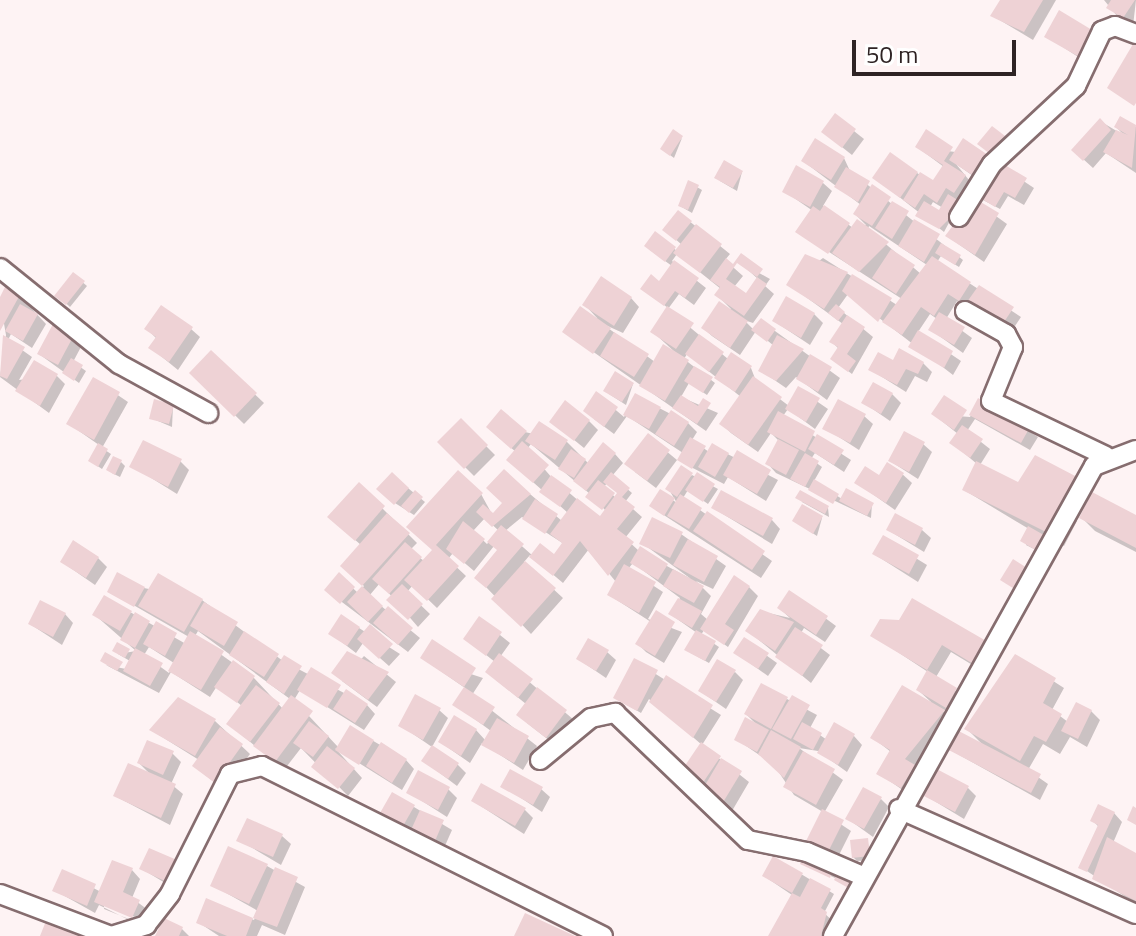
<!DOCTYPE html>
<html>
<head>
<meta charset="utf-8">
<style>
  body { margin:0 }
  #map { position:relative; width:1136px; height:936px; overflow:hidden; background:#fef3f4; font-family:"Titillium Web",sans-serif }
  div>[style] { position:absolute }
  .shadow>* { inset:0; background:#0003 }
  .building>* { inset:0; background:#eed2d5 }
  .roads { filter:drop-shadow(2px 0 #866d6f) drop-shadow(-2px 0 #866d6f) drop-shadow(0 2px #866d6f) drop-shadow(0 -2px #866d6f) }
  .minor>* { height:18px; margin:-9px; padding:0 9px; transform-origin:9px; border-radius:9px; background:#fff }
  span { translate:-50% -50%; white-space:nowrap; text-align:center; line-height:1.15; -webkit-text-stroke:7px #fff; paint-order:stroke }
  .scale { position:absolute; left:852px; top:40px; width:164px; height:36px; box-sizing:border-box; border:4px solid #2e2324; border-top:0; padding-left:10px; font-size:24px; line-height:28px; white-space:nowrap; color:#2e2324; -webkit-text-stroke:6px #fff; paint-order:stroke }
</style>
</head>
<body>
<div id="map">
  <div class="shadow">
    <div style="clip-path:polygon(1002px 0,1056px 0,1033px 40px,993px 16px)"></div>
    <div style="clip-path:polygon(1104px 0,1136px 0,1133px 26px,1117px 16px)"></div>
    <div style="clip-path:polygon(1096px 35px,1092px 66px,1046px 36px)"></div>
    <div style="clip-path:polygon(835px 116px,864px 139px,852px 155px,823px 132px)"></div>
    <div style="clip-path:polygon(1120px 119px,1136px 127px,1136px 173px,1106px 153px,1093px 168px,1082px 158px,1100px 121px,1125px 136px,1116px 127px)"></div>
    <div style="clip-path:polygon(682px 138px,674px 158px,666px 152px)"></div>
    <div style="clip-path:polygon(evenodd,917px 147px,986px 156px,1034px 188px,1024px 205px,1008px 196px,1000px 209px,983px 200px,986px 185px,956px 164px,973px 185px,955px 201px,975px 201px,1007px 224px,984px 262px,947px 236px,959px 221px,952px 217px,944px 232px,875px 178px,917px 173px,934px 183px,944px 167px,917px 147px,933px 202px,943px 208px,940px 213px,930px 207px,933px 202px)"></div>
    <div style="clip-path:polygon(evenodd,844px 158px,850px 171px,963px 260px,959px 267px,941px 256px,937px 262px,1021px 317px,1011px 332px,957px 301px,946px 319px,972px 338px,963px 353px,931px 330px,937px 319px,930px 314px,918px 332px,961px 361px,953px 375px,848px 294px,838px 308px,873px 337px,852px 374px,836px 362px,839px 349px,832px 342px,843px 324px,788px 284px,823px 258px,897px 305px,902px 299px,798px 232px,813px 211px,784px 191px,823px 183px,832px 191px,823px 206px,853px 228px,866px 225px,855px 214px,861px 205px,803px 161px,844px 158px,869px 226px,927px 265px,921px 274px,868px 229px,869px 226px)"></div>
    <div style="clip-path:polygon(742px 172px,737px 191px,720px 181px)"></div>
    <div style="clip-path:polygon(690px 183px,702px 190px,692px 213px,680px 206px)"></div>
    <div style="clip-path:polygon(678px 212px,730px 254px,725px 260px,743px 276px,734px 287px,746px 296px,758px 279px,738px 261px,770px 279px,765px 286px,774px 294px,753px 323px,744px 320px,754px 330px,775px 331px,840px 378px,827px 400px,796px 377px,786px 388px,760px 370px,774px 346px,756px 331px,740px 355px,712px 336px,703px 328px,731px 309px,717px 295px,721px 289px,677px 254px,672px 261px,706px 288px,694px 305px,679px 294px,668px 309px,728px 359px,751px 368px,756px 381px,789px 406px,799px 389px,828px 409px,815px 429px,788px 409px,783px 416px,851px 460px,844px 472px,815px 453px,811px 459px,822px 467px,814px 481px,842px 499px,872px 504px,871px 518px,776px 473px,768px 464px,779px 441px,771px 433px,758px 452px,731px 433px,722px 424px,741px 397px,687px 354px,684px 359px,715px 383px,707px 395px,689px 383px,681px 397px,718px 413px,706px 431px,565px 332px,597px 318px,585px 305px,631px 298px,639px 307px,623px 333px,601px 323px,655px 362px,678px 355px,653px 332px,668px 308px,647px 292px,671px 292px,672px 266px,650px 250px,655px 234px,677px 251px,682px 245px,664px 229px)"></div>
    <div style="clip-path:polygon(74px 275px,87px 286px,70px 307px,57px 295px)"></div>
    <div style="clip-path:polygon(19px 295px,46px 324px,32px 348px,11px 334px,8px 340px,32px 357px,19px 380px,56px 375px,65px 384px,49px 413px,0 377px,6px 335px,0 301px)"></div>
    <div style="clip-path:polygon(814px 314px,823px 323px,810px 345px,774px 321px)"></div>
    <div style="clip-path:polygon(147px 329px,191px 329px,200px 337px,178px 370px,151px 348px,157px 339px)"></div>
    <div style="clip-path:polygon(73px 337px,82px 345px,73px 362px,86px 371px,79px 383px,39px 354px)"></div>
    <div style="clip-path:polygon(211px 352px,264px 403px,244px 424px,192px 373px)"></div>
    <div style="clip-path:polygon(894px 362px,923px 363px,932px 372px,927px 382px,915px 376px,906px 392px,871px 370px)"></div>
    <div style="clip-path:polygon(94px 379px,128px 402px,102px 448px,111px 454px,102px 469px,90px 461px,99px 445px,69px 424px)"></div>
    <div style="clip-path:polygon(633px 384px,626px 405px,609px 394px)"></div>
    <div style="clip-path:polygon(597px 394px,624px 417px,636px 396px,688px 423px,697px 432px,692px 440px,709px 452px,712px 446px,778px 480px,766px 501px,728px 477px,724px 484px,683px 463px,683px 453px,627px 416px,614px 434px,594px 419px)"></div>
    <div style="clip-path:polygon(892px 394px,901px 403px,890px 421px,864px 403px)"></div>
    <div style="clip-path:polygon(979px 401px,1038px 437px,1030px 450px,975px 419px,967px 431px,990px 449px,980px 465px,1077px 521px,1064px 546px,1053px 541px,1046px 555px,1026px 545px,1029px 529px,964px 490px,977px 464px,952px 443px,958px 434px,933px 414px,970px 417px)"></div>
    <div style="clip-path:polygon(173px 406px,172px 427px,151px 418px)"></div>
    <div style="clip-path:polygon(864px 416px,873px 424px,859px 450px,825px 428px)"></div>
    <div style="clip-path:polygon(461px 421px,495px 455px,474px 476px,440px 442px)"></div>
    <div style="clip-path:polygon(589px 421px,598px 430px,584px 448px,552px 422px)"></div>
    <div style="clip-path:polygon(evenodd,525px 432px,567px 442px,589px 464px,615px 454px,623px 463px,612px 476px,632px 493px,625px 502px,642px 517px,625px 538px,639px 551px,691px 579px,642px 543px,681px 534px,726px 566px,713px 589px,696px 581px,711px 596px,701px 614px,708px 620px,749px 587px,758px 596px,728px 647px,704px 630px,701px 635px,719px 647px,709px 663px,691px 653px,697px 633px,670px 614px,680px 598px,633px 563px,628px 569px,663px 592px,648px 619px,682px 632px,664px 663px,646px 652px,638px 644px,651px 622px,609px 595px,616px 582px,589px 549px,563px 583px,530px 555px,524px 562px,563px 598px,531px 634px,485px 586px,499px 551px,494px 546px,474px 571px,453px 553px,448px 559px,466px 576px,437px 608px,413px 585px,407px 592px,430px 614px,418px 627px,380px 583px,369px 596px,420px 638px,408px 652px,326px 590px,339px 575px,358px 593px,364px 586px,342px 566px,361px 545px,339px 526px,359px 485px,417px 543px,410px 550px,424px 561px,434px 550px,422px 540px,481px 494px,493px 516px,505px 504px,504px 472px,562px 521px,568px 513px,517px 468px,516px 452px,497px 436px,525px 432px,531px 444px,590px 494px,606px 511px,600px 519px,553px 479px,527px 449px,531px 444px,525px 432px,607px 483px,620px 493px,616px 498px,604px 487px,607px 483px,525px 432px,522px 517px,564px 544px,554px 556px,533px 556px,505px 531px,522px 517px,525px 432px,485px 518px,499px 531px,487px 544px,473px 531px,485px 518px)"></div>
    <div style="clip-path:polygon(648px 436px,677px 460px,656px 488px,635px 472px)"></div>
    <div style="clip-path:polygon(923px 444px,932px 452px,918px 479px,890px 461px)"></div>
    <div style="clip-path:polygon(180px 461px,189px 470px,177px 494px,132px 466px)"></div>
    <div style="clip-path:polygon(121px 462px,125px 466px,120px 477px,112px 473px)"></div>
    <div style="clip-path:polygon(900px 472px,912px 483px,895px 510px,857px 483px)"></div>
    <div style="clip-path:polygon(392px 475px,425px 502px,414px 515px,387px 498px)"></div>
    <div style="clip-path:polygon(692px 475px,718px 489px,708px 504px,688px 490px,683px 498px,772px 561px,761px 578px,656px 510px,661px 492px,677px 503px,671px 493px)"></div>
    <div style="clip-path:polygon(800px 493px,828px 508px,829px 517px,802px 502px)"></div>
    <div style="clip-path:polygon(713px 508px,772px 520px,780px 529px,772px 544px)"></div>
    <div style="clip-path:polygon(1081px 517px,1136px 518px,1136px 552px,1095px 531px)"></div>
    <div style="clip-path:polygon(822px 518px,817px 536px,794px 521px)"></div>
    <div style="clip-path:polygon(888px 530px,922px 530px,931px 538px,924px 552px)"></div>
    <div style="clip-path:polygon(883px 538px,927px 565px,918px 582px,874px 554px)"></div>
    <div style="clip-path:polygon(98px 558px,107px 567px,95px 585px,62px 562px)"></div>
    <div style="clip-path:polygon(evenodd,144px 588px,202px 600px,283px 661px,367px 705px,375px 714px,364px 730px,300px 690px,294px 700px,339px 748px,351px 728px,406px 760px,414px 769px,402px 790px,335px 748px,362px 778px,348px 796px,301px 748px,284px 770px,238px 732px,242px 706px,217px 686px,210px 697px,171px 672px,159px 693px,106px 665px,126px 669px,130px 661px,118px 654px,136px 651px,95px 615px,130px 612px,186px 644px,189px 637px,109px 591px,144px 588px,198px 631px,290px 699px,283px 709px,254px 678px,195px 636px,198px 631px,144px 588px,149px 647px,174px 663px,169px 673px,144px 655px,149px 647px)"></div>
    <div style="clip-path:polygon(790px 592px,836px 626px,825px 642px,804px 628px,801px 633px,830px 655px,811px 683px,748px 631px,760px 611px,790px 618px,779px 608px)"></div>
    <div style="clip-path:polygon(913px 600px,984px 672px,951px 652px,936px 677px,965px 698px,955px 715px,940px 708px,952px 720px,914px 766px,922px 775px,910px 795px,878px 773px,891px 752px,873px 738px,931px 702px,918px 690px,928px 672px,872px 635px,900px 622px)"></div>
    <div style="clip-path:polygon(65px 614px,73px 623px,62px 645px,30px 624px)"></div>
    <div style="clip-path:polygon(480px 619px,510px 643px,500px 657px,574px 720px,555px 745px,527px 723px,526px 704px,496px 680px,495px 662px,466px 639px)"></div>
    <div style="clip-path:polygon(359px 628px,400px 654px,389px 666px,363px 643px,356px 653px,330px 633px)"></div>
    <div style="clip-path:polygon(745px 640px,777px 663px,768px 676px,736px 653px)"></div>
    <div style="clip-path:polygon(607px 652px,616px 660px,606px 678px,578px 659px)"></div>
    <div style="clip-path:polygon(364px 656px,396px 682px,377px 707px,342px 681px)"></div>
    <div style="clip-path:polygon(1016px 657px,1064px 688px,1052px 710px,1068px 722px,1091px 711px,1100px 720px,1087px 747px,1070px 737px,1060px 754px,1043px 744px,1028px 770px,1048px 784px,1040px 800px,945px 747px,986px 748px,967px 729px)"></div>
    <div style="clip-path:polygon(422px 658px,483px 678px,472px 695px,537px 746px,523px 770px,482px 743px,470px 763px,440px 742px,476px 730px,486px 741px,491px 731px,454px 704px,465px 688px)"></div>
    <div style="clip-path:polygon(635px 661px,721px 715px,702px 745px,749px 782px,732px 811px,691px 781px,702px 745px,649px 699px,641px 713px,615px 698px)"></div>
    <div style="clip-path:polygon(735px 672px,743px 680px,726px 709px,700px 691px)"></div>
    <div style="clip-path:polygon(787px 699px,817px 715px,810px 728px,827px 740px,854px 736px,862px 745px,847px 772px,818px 751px,799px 748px,843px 780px,824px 813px,851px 831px,835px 863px,807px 844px,823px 812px,794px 795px,774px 765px,736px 739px,757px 725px,746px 714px)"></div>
    <div style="clip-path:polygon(439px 710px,448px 718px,432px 747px,400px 725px)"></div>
    <div style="clip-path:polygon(215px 721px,250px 754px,224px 790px,194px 766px,199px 760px,151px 730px)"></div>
    <div style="clip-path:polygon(172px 753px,181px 762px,171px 784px,183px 794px,170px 825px,115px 796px,151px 775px,139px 763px)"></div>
    <div style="clip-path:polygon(424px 761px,457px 764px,466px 773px,457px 786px)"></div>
    <div style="clip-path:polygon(503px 786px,541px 789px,550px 797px,542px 812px)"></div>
    <div style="clip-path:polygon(968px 788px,976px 796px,964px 819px,918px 791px)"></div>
    <div style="clip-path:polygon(448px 789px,457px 798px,447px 817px,408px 792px)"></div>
    <div style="clip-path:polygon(881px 799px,889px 807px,873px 837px,848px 819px)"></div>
    <div style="clip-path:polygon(473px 801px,524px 809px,533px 818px,524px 834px)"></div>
    <div style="clip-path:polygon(414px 807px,452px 830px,444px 848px,382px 813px)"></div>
    <div style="clip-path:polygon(1114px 813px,1122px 822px,1113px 843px,1136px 855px,1136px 904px,1081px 867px,1099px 827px,1093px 821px)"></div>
    <div style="clip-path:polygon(282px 836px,291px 844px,281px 865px,239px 840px)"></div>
    <div style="clip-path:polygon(867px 840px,872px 860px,857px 861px,853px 857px)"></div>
    <div style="clip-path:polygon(150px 850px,175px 889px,142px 869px)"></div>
    <div style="clip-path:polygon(803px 863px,833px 869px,856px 892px,835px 878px)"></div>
    <div style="clip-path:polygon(267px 866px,305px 887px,285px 935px,262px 925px,257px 936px,219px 936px,198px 922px,208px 901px,254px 920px,258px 911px,212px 885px)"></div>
    <div style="clip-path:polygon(evenodd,132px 870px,140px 879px,132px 898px,148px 910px,141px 926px,99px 905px,95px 913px,54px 890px,63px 872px,101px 892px,132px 870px,104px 904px,142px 920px,141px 924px,104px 909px,104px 904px)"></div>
    <div style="clip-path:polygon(801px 874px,834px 894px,824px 913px,834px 922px,828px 936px,770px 936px,792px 895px,764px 876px)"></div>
    <div style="clip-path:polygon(165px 921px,182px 929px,189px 936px,158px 936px)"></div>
  </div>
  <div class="building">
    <div style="clip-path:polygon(1000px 0,1043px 0,1024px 32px,990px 16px)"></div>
    <div style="clip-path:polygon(1111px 0,1135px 0,1123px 18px,1106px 8px)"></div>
    <div style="clip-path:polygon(1059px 10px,1097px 33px,1083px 59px,1044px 37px)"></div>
    <div style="clip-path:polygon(1136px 39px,1136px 103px,1134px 106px,1107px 88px)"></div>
    <div style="clip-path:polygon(835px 113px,856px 129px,842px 148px,821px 132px)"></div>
    <div style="clip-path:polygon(1120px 116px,1136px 125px,1132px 168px,1103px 152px,1116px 130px,1128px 135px,1114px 127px)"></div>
    <div style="clip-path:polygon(1100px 118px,1111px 130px,1083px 161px,1071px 150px)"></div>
    <div style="clip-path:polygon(992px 126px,1009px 139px,994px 157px,977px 144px)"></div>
    <div style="clip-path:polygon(673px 129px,683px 136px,670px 156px,660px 149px)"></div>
    <div style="clip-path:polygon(926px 129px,953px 147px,944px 161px,966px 175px,954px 193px,946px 188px,937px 203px,924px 194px,915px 208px,903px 200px,920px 172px,933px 180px,943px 165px,915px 147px)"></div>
    <div style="clip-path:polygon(815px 138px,845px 157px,831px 180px,801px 161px)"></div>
    <div style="clip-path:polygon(963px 138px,988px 155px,974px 176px,949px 160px)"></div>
    <div style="clip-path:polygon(890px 152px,918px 172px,900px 198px,872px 178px)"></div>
    <div style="clip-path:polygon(724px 160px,743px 171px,733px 188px,714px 178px)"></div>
    <div style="clip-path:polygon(998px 161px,1027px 178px,1015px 198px,1004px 192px,995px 207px,977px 196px)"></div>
    <div style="clip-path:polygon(796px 165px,824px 181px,810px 207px,782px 192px)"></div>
    <div style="clip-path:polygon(846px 167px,870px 181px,858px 202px,834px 187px)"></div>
    <div style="clip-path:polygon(688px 180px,699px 185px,688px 210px,678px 206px)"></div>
    <div style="clip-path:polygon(872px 184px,891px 197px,872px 226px,853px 214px)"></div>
    <div style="clip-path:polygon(948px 194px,964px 204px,939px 229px,915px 216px,924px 201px,939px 210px)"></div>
    <div style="clip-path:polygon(974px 198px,999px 213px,975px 255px,945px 236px)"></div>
    <div style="clip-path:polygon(892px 201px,909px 211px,892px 239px,875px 228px)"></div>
    <div style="clip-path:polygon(824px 205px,850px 223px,828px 254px,795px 232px,813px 206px,820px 211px)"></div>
    <div style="clip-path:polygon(678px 210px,692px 221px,676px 241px,662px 230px)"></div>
    <div style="clip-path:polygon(857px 219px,889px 242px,859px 272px,832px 253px)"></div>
    <div style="clip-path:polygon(914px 219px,940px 234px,924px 262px,898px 246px)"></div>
    <div style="clip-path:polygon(696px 224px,722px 244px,700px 273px,673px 253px)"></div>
    <div style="clip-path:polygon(655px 231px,676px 247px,665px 262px,644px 246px)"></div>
    <div style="clip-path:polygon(941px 243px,961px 255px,955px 265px,935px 253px)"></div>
    <div style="clip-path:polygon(891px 249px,915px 265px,896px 294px,872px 278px)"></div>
    <div style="clip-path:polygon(evenodd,741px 253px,763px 269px,757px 277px,767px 284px,744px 316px,714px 295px,720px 287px,710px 280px,726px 258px,733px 264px,741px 253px,737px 263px,757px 277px,746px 293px,726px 279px,737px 263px)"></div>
    <div style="clip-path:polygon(805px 254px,848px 272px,824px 309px,786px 285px)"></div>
    <div style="clip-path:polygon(932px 256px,971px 282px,959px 301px,948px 294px,934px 316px,921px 307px,902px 335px,882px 322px)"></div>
    <div style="clip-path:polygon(674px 260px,699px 278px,685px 298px,675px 291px,664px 306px,640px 289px,651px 274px,659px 281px)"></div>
    <div style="clip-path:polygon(73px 272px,85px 281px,66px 305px,54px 296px)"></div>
    <div style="clip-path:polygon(852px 274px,892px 298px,878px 322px,842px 291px)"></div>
    <div style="clip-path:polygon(601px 276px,632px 297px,614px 326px,582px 305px)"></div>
    <div style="clip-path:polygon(6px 285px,21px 293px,0 331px,0 297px)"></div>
    <div style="clip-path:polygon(979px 285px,1014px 307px,1002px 325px,967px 302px)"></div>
    <div style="clip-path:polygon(786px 296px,815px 313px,801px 338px,772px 321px)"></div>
    <div style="clip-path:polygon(719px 301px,748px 321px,730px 348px,701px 328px)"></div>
    <div style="clip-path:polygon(20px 304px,38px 314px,23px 341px,5px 331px)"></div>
    <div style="clip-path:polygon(836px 304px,845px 312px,838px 321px,828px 313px)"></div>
    <div style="clip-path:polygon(161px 305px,193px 327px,169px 362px,148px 348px,156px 337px,144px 329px)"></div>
    <div style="clip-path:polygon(580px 306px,611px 328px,593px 354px,562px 332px)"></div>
    <div style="clip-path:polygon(667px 306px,694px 323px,676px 349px,650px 332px)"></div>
    <div style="clip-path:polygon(939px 312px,965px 327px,954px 345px,928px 330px)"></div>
    <div style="clip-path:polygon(847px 315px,865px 327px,847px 354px,856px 361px,848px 372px,830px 359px,838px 347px,829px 342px)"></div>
    <div style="clip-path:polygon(761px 318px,776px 329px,767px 342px,751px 330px)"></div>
    <div style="clip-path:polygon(53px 324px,74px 335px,58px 365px,37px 354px)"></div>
    <div style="clip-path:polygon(918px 330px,953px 351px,944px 368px,908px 347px)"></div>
    <div style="clip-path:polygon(614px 332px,649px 354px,634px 377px,600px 356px)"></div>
    <div style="clip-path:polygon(699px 334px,724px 352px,709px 372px,685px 354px)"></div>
    <div style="clip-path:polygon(3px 335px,25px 347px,7px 379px,0 376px)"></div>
    <div style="clip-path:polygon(777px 335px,804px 349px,776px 381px,758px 371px)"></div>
    <div style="clip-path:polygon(663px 344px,689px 360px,665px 401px,639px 386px)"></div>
    <div style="clip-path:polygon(899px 348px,924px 362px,918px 374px,906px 369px,897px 385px,868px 370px,878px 352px,893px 360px)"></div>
    <div style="clip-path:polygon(211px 350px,257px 393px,234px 417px,189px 373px)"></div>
    <div style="clip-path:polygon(731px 352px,752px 366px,735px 392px,714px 378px)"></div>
    <div style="clip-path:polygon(810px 354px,832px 367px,818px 392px,796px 379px)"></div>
    <div style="clip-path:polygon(71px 358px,83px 365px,74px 381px,62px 373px)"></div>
    <div style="clip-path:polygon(34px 360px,58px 374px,40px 406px,15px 391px)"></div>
    <div style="clip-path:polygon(694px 366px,713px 377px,703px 393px,684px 381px)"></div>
    <div style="clip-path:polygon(615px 371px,634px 383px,622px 402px,603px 391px)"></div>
    <div style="clip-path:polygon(753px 376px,782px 397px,748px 445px,719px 424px)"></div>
    <div style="clip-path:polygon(93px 377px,120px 392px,94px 440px,66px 424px)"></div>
    <div style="clip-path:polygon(873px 382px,893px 393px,881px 414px,861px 403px)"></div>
    <div style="clip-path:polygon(798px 386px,820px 398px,806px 422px,785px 409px)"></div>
    <div style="clip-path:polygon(596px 391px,618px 407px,604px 427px,583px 411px)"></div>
    <div style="clip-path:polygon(635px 393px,661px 407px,649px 429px,623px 415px)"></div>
    <div style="clip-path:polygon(681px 395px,698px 406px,703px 398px,711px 403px,697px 424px,672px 408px)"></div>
    <div style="clip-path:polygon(944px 395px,967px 410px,954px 430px,931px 414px)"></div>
    <div style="clip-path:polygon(978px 398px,1030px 427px,1021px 443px,969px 415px)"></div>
    <div style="clip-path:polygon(154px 399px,174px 405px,169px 424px,149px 419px)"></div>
    <div style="clip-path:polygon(838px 399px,866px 414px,850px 443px,822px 429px)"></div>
    <div style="clip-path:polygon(565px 400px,590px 420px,574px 441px,549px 422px)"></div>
    <div style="clip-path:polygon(501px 409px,527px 431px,511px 449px,486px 427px)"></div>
    <div style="clip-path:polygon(671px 410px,689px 422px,674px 446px,655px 434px)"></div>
    <div style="clip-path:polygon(778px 411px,815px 431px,805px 452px,767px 432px)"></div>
    <div style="clip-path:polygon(461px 418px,488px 445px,464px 469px,437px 442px)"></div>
    <div style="clip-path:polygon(539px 421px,568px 440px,555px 460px,525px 441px)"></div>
    <div style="clip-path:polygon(962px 425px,983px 439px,970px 458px,949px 443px)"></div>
    <div style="clip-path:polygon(904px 431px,925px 442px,909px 472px,888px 461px)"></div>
    <div style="clip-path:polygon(648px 433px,670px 450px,647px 481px,624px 464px)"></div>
    <div style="clip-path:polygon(817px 434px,844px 450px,834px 465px,808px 449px)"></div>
    <div style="clip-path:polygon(690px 437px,706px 446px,692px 469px,677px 460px)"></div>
    <div style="clip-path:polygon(778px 439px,799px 450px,786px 475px,765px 464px)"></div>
    <div style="clip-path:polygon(143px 440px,182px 459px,168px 487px,129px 467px)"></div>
    <div style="clip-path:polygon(522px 441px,549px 465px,533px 483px,506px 460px)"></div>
    <div style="clip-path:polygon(603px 442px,616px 453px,586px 491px,573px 481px)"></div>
    <div style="clip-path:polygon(98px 443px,108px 449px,98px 467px,88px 461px)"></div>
    <div style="clip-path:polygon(712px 443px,729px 453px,715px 477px,698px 467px)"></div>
    <div style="clip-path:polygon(571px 449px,586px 459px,574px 478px,558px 469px)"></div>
    <div style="clip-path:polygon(737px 450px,771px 470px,757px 494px,723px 475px)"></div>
    <div style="clip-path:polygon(805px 453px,819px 461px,805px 487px,790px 479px)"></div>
    <div style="clip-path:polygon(1035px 455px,1079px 478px,1050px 534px,962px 490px,976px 461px,1018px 482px)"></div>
    <div style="clip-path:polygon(113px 456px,122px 460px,115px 475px,106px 470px)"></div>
    <div style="clip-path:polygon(887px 462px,904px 473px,886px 503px,854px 483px,865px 466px,879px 475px)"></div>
    <div style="clip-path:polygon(681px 465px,693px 473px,677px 497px,665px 489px)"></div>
    <div style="clip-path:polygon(504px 469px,531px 494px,492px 527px,476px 512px,483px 504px,493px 513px,502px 503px,486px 488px)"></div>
    <div style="clip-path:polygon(458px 470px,483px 493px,436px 545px,459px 566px,427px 601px,404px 580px,432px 550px,406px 527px)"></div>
    <div style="clip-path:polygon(392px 472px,409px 488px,394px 505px,376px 489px)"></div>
    <div style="clip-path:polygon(611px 472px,630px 488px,622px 497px,635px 507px,617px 529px,634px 542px,608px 576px,580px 541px,553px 576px,529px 557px,540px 543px,554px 554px,562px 543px,550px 534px,577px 498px,600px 516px,617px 493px,603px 482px)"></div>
    <div style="clip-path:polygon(697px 472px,715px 484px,703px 502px,685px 490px)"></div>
    <div style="clip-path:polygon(551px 475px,572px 490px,560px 507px,539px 492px)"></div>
    <div style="clip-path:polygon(814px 479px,839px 494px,833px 504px,808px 490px)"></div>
    <div style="clip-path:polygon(598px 480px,615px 493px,602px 510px,585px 497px)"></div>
    <div style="clip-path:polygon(359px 482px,385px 506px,355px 541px,327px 517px)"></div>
    <div style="clip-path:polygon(846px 488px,874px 503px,867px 516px,839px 501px)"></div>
    <div style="clip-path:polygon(660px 489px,675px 498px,664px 516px,649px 506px)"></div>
    <div style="clip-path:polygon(415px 490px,423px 497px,409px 513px,401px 506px)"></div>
    <div style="clip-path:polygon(721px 490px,773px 518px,763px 536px,711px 508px)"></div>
    <div style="clip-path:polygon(800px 490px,829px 506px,825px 514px,795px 498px)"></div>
    <div style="clip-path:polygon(1092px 492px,1136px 515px,1136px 548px,1079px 518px)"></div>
    <div style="clip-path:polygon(680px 494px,702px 508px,689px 529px,667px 516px)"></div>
    <div style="clip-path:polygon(535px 499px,558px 514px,545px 534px,522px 519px)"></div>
    <div style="clip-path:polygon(802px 504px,823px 516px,813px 534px,792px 521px)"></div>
    <div style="clip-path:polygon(707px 511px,765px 551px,752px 570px,693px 531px)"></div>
    <div style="clip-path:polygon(387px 513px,410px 533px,362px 586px,340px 566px)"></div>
    <div style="clip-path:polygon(895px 513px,923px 528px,915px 545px,886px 530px)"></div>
    <div style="clip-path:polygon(652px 517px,683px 532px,670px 558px,639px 544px)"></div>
    <div style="clip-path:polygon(463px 521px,485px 539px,464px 564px,446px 549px)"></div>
    <div style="clip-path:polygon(501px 525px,524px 544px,486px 588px,474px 578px,497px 550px,487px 542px)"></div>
    <div style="clip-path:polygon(1028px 526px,1049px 538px,1041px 553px,1020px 541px)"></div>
    <div style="clip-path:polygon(883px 535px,919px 555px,909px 574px,872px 554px)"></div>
    <div style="clip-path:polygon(688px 539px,718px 556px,704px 582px,673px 565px)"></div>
    <div style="clip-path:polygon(73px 540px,99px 557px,86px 578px,60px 562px)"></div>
    <div style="clip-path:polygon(405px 542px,422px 557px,389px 594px,372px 579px)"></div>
    <div style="clip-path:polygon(640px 546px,668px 564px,658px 580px,630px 563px)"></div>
    <div style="clip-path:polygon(1013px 559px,1032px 571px,1019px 592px,1000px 580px)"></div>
    <div style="clip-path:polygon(525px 561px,556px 588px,521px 627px,491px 599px)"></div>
    <div style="clip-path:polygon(624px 564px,656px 582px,639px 613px,607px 595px)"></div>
    <div style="clip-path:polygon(673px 569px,704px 586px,694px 603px,663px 586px)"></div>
    <div style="clip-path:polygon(117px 572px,145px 587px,134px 607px,107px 592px)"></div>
    <div style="clip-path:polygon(339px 572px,355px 587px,340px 604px,324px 590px)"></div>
    <div style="clip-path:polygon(158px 573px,203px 599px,184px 632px,138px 606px)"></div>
    <div style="clip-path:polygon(734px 575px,750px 586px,725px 624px,734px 630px,724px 645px,700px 629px)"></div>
    <div style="clip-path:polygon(402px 584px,423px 604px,408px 620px,386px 600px)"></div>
    <div style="clip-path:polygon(362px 586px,383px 606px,368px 622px,347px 602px)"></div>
    <div style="clip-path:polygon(789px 590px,828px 616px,816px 635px,777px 608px)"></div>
    <div style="clip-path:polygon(104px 595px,132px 611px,120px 631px,92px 615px)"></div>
    <div style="clip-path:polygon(678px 598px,702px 611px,692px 628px,668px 614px)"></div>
    <div style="clip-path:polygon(912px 598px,988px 642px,975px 665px,942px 645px,927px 670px,870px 636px,880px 619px,899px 620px)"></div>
    <div style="clip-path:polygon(40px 600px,66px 613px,53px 637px,28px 624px)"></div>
    <div style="clip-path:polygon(204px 602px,238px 622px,224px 646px,190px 626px)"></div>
    <div style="clip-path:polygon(388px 606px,413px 628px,398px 645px,373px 623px)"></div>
    <div style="clip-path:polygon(760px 609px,794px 622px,775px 651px,745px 631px)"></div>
    <div style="clip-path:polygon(656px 610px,675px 622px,655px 656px,635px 644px)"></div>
    <div style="clip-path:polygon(135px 612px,150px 621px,135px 648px,163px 663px,150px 686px,123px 671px,135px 648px,120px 640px)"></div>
    <div style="clip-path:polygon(341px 614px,360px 627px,347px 646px,328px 634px)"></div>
    <div style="clip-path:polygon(479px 616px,502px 632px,486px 656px,463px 639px)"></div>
    <div style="clip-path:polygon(156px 621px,177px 633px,165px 656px,143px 644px)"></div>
    <div style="clip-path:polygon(370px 624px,393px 644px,379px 659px,357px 639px)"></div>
    <div style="clip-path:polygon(795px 627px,823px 645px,802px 676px,775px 657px)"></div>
    <div style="clip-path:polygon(696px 630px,716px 641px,705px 661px,684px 650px)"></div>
    <div style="clip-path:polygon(190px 631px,224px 651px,201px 690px,168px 671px)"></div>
    <div style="clip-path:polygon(244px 631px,279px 654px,264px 677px,229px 655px)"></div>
    <div style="clip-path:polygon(744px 637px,769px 653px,758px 669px,733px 653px)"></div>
    <div style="clip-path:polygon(588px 638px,609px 650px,596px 671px,576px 659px)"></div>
    <div style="clip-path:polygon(432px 639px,476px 668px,464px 687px,420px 658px)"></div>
    <div style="clip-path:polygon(117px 642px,130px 649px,125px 658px,112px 651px)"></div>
    <div style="clip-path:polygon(347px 651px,389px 672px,368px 700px,331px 673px)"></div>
    <div style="clip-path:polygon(105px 652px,123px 662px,117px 671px,100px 661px)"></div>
    <div style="clip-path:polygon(499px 653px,533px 679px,518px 698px,485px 672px)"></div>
    <div style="clip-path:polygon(1015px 654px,1056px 678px,1043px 703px,1062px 714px,1046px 742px,1034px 736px,1020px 761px,964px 729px)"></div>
    <div style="clip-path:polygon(284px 655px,302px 666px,284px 694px,266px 682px)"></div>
    <div style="clip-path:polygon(634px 658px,658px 670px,637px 711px,613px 698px)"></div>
    <div style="clip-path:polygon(717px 659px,736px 670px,716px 702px,698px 691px)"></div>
    <div style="clip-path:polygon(233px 660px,255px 676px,237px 703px,214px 687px)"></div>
    <div style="clip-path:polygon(311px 667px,341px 685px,327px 708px,297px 690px)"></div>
    <div style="clip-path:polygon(927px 670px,957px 688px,946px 708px,916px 690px)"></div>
    <div style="clip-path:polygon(666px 675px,713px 705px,693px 738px,649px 702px)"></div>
    <div style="clip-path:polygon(761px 683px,788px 697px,771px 729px,744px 714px)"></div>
    <div style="clip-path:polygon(256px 685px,280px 703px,250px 742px,226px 724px)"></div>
    <div style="clip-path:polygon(902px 685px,945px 710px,905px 759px,915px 765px,901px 788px,876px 774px,890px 750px,870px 738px)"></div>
    <div style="clip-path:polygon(464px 687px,495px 707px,483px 725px,452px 705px)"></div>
    <div style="clip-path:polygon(537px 687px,567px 710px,546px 738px,516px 715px)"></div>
    <div style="clip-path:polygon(346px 689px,368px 704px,355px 723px,333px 709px)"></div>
    <div style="clip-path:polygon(415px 694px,441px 708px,423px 740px,398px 726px)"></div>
    <div style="clip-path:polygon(291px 695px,313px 711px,275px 762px,253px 746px)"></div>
    <div style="clip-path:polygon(792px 695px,810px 705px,791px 739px,772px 729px)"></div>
    <div style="clip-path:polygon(178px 697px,216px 719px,195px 756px,149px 730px)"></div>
    <div style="clip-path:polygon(1076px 702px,1092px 710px,1078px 739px,1061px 731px)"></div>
    <div style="clip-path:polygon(454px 715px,477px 729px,461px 756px,438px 742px)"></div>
    <div style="clip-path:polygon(745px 717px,769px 730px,757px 752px,734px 740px)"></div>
    <div style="clip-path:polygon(497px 718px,529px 736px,514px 763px,481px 745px)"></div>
    <div style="clip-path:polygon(309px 721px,329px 736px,313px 757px,293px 743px)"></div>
    <div style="clip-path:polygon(802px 722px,822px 733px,813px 750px,793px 739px)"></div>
    <div style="clip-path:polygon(834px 722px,855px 734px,838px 765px,817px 753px)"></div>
    <div style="clip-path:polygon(350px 725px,374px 740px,359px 765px,335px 750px)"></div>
    <div style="clip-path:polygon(220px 727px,243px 744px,215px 783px,192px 766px)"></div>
    <div style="clip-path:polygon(953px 728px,1041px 774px,1031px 793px,943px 747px)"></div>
    <div style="clip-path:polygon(771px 730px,801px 747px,784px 778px,758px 754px)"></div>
    <div style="clip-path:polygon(147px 740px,174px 751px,163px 775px,137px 763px)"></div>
    <div style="clip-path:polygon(381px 742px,407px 759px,392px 783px,366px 766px)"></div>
    <div style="clip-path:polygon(701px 742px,721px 756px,700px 787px,680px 773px)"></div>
    <div style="clip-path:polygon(432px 745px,459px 763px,448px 779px,421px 761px)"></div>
    <div style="clip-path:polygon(327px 746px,355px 768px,338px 789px,311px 767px)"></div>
    <div style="clip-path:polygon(803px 751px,835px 769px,816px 805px,783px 787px)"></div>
    <div style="clip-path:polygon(721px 758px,742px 771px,722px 804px,704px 787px)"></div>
    <div style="clip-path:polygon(128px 763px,176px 784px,161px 818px,113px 796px)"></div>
    <div style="clip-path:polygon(929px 765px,969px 786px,955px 812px,916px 792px)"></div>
    <div style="clip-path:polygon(510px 769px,543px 787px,533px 805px,500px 787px)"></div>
    <div style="clip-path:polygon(418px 770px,450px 787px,438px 810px,406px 793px)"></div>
    <div style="clip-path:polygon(481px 783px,526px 808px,515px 826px,471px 801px)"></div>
    <div style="clip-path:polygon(863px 787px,882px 797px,864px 829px,845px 819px)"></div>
    <div style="clip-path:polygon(392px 792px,415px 805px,403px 826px,380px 813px)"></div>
    <div style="clip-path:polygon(1098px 804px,1115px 812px,1087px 872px,1078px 868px,1098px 825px,1090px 821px)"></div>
    <div style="clip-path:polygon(1133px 806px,1136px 808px,1136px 825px,1127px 820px)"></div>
    <div style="clip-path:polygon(822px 809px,844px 820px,826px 856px,804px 845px)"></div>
    <div style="clip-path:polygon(420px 810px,444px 820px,435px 841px,411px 830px)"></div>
    <div style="clip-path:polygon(247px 818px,283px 834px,273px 857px,236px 841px)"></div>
    <div style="clip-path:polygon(1107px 837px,1136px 853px,1136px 901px,1092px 879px)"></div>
    <div style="clip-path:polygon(868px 838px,870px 856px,852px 858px,850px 840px)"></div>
    <div style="clip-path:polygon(228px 846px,268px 864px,249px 904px,210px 886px)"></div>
    <div style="clip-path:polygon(149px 848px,177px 860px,167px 882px,139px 869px)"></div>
    <div style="clip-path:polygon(805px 854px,834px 867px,830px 878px,800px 864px)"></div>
    <div style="clip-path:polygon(773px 856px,803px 873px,792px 893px,762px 876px)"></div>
    <div style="clip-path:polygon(112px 860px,133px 868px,123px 892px,140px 900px,132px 918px,94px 902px)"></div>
    <div style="clip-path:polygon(275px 867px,298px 877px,277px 927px,253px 918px,246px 936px,227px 936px,196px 923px,206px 898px,253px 918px)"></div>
    <div style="clip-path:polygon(840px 868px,858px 877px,852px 890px,834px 880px)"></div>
    <div style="clip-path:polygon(62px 869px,96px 884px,87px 906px,52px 891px)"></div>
    <div style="clip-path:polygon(810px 878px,831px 889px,821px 908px,827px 912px,821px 936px,768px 936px,792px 893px,800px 897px)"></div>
    <div style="clip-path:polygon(525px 913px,575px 936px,514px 936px)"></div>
    <div style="clip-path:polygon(164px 918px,183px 927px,179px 936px,155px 936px)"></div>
    <div style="clip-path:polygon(46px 921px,80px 936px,40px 936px)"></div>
  </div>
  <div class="roads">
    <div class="minor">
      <div style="left:959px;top:217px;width:62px;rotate:-58.1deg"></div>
      <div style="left:992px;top:164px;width:115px;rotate:-42.9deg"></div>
      <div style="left:1076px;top:86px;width:61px;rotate:-64.7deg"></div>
      <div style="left:1102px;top:31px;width:14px;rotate:-21deg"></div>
      <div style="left:1115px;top:26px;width:22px;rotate:21deg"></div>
      <div style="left:0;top:268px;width:153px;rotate:38.9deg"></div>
      <div style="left:119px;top:364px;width:102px;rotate:28.8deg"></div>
      <div style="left:965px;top:311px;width:47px;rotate:29.3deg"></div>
      <div style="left:1006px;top:334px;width:15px;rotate:62deg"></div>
      <div style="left:1013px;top:347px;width:58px;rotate:112.2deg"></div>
      <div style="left:991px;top:401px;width:127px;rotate:25.6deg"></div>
      <div style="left:540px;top:760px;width:66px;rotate:-39.5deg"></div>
      <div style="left:591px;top:718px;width:25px;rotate:-12deg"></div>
      <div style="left:615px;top:713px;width:184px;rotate:43.7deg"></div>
      <div style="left:748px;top:840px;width:60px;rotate:11.5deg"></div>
      <div style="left:807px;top:852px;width:63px;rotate:23.3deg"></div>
      <div style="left:899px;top:809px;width:259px;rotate:23.9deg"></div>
      <div style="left:0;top:894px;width:119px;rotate:20.7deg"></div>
      <div style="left:111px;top:936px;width:37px;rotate:-17deg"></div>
      <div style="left:146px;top:925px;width:39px;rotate:-52deg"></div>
      <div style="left:170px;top:894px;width:134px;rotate:-63.4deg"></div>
      <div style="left:230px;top:774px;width:33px;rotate:-14deg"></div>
      <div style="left:262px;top:766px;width:381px;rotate:26.5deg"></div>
      <div style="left:833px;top:936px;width:538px;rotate:-60.96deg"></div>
      <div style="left:1094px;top:466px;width:45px;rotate:-20.9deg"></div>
    </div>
  </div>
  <div class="scale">50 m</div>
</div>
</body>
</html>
